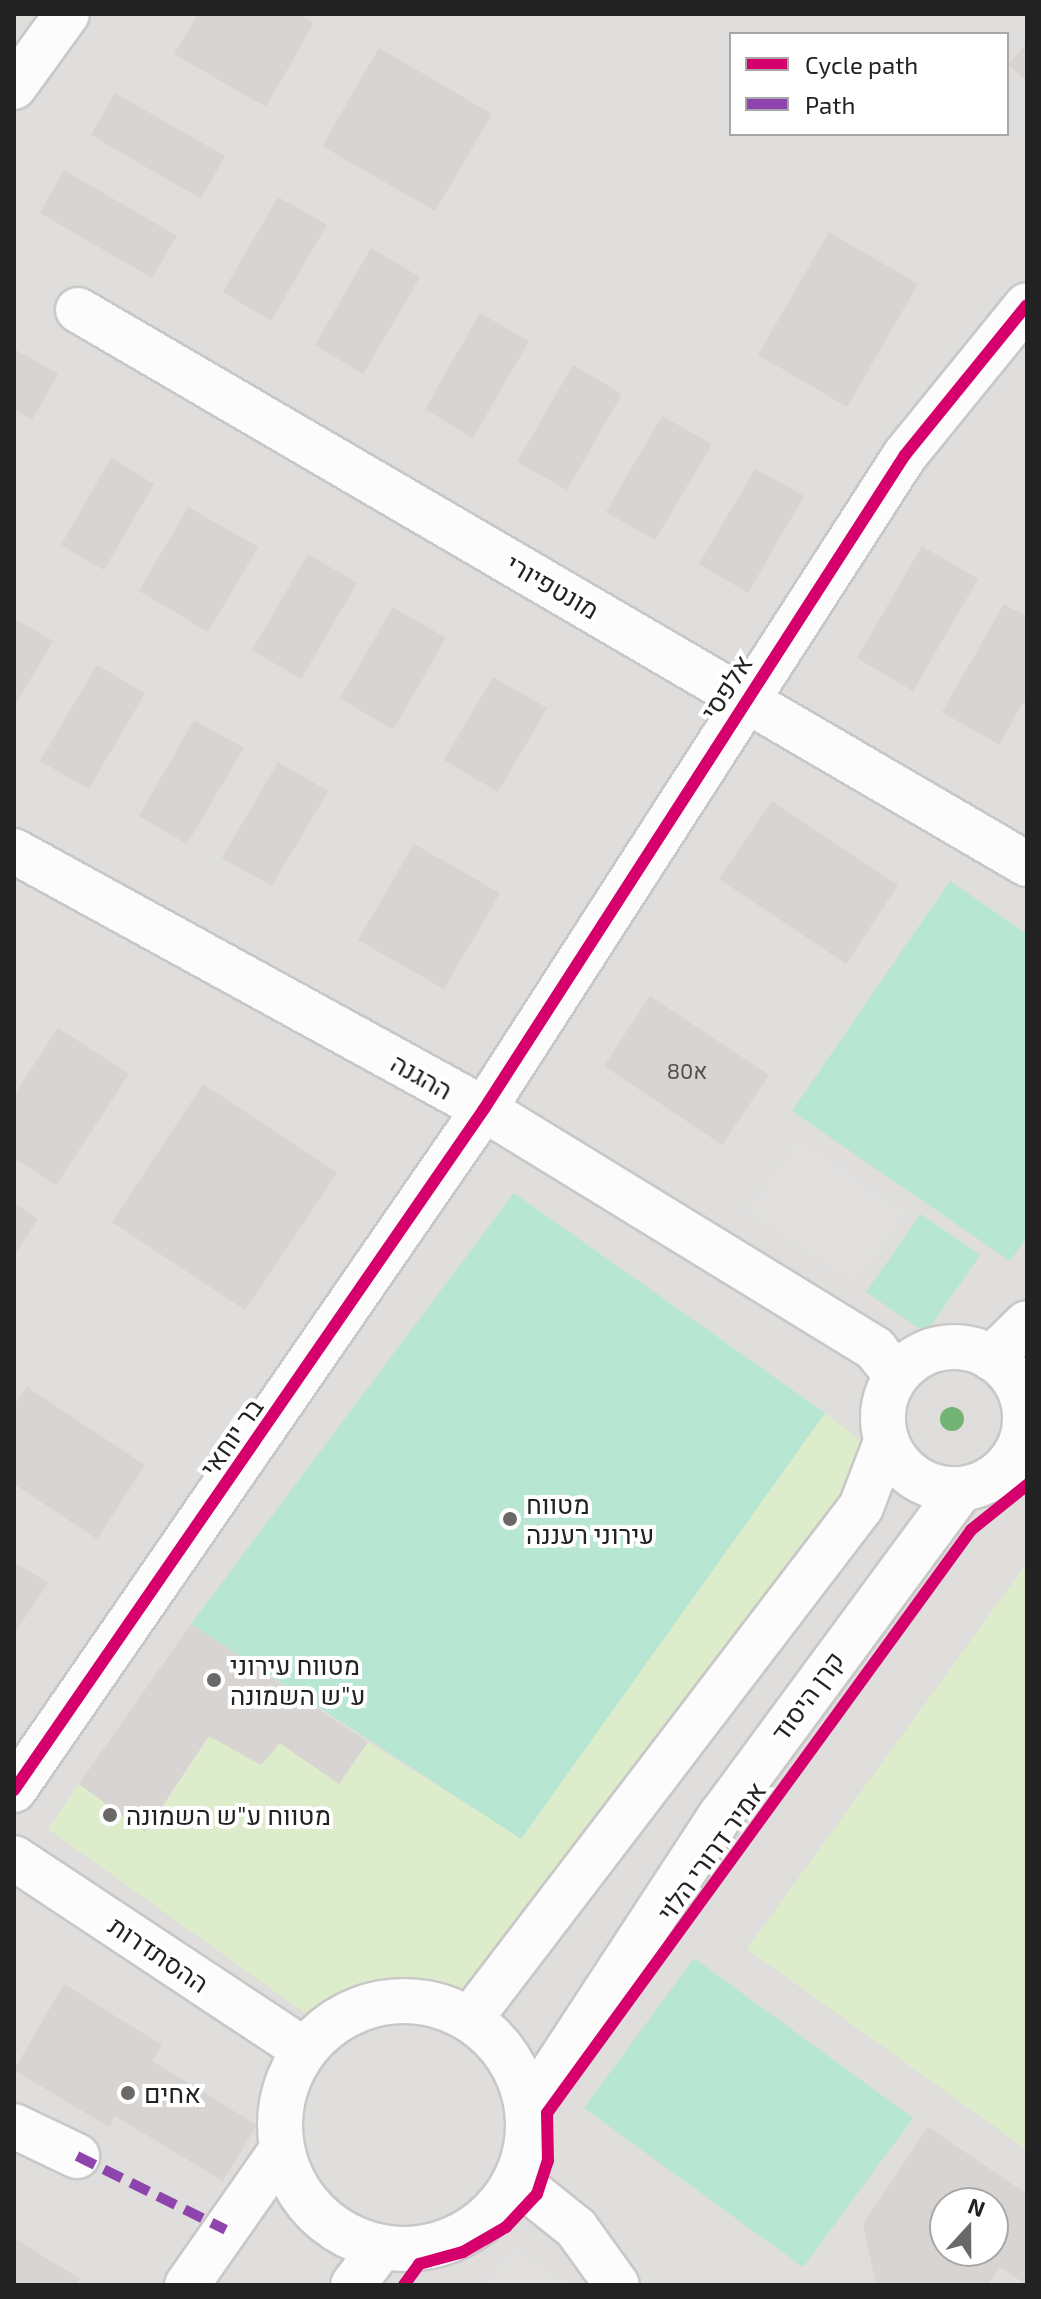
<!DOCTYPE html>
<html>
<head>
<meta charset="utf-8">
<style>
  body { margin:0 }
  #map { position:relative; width:1041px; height:2299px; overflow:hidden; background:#f0eeeb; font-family:"Exo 2",Heebo,sans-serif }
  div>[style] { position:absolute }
  .residential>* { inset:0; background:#dfdedc }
  .grass>* { inset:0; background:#ddeccb }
  .pitch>* { inset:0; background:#b7e6d2 }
  .parking>* { inset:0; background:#e0dfde }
  .building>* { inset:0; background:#d7d4d2 }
  .roads { filter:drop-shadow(2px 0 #c9c8c7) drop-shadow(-2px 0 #c9c8c7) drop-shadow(0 2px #c9c8c7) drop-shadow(0 -2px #c9c8c7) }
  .minor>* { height:44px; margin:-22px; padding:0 22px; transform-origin:22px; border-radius:22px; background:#fdfcfc }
  .minor>.ring { margin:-22px; padding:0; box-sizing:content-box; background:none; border:44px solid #fdfcfc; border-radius:50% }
  .quiet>* { height:10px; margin-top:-5px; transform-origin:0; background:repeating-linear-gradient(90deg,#8e44ad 0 20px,transparent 0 30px) }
  .cycleway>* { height:12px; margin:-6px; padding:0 6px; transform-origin:6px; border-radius:6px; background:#d6006c }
  .trees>* { width:24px; height:24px; margin:-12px; border-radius:50%; background:#73b476 }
  .dots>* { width:22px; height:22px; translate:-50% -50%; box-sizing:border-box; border:4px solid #fff; border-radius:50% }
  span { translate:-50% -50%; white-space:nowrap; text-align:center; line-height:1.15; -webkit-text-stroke:8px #fff; paint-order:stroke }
  .number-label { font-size:22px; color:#4f4e4e }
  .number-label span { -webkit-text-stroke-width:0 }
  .street-label { font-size:26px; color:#222 }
  .poi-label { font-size:26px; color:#222 }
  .left { translate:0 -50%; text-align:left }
  .frame { position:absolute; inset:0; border:16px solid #222; pointer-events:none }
  .legend { position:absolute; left:729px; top:32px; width:280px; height:104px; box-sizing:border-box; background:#fff; border:2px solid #a7a7a7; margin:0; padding:10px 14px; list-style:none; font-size:24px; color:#222 }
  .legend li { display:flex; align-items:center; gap:16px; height:40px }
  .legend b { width:40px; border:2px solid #a7a7a7 }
  .north { position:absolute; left:929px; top:2187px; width:80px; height:80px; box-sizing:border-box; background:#fff; border:2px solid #a7a7a7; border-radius:50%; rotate:21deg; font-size:22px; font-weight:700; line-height:32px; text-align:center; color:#222 }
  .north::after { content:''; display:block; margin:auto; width:28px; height:36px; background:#6a6968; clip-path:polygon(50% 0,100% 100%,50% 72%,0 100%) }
</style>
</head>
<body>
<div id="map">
  <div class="residential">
    <div style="clip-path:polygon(evenodd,14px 14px,1027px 14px,1027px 2285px,14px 2285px,14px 14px,731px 34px,1007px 34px,1007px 134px,731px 134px,731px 34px,14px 14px,945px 2203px,993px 2203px,993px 2251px,945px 2251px,945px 2203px)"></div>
  </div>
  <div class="grass">
    <div style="clip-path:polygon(825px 1413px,865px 1444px,850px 1499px,461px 1994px,429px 1983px,374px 1990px,312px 2018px,48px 1829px,79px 1784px,145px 1832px,209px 1736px,261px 1765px,280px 1743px,339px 1784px,368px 1742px,521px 1838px)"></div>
    <div style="clip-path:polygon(1027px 1563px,1027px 2150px,747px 1949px)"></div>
  </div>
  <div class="pitch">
    <div style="clip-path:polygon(950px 881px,1027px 934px,1027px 1237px,1010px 1261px,792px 1111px)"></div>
    <div style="clip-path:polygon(514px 1193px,825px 1413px,521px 1839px,191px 1624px)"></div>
    <div style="clip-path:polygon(921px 1214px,980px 1255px,926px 1333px,866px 1292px)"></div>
    <div style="clip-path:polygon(694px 1958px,913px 2118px,803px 2267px,584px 2108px)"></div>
  </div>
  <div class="parking">
    <div style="clip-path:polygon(799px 1138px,906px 1213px,855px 1285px,748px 1211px)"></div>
    <div style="clip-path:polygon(514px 2246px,568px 2285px,486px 2285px)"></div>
  </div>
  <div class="building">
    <div style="clip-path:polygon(198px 14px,299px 14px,314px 23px,266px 107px,174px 54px)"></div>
    <div style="clip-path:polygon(1027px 43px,1027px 81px,1008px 65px)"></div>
    <div style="clip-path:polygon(379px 48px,492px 114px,435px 211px,322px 146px)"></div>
    <div style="clip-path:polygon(115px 93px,225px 156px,201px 199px,91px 135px)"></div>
    <div style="clip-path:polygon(64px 170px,177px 236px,152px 278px,40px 213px)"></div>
    <div style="clip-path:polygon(278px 197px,327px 225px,271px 321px,223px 292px)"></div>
    <div style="clip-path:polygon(829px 232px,918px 284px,847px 407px,758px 355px)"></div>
    <div style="clip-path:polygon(371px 248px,420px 277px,363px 374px,315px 345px)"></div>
    <div style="clip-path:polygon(480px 313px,529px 341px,473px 438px,425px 409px)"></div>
    <div style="clip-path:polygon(14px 349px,58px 374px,32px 420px,14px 409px)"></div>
    <div style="clip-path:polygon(573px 365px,622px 394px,567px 490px,517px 462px)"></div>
    <div style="clip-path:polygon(662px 416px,712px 444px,655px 540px,606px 512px)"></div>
    <div style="clip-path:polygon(111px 458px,154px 484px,104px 570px,61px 545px)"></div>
    <div style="clip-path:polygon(755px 469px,804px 496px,748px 593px,699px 564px)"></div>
    <div style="clip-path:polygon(188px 507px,258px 547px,208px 632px,139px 591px)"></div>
    <div style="clip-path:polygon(922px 546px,978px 579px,913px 691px,857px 658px)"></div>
    <div style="clip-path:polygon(308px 554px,357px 583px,301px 679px,252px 650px)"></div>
    <div style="clip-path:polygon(1004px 604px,1027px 617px,1027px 696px,999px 745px,942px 712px)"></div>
    <div style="clip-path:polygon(393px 607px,446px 638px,393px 730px,340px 698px)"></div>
    <div style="clip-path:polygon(14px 618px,53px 641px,14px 707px)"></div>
    <div style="clip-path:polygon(97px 665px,145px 693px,89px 789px,40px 761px)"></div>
    <div style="clip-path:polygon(493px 677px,547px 708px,498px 792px,444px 760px)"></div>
    <div style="clip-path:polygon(194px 720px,244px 748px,187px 844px,139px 816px)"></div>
    <div style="clip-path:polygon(278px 762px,328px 791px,272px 886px,222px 858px)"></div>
    <div style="clip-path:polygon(772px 801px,898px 885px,846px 964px,719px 879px)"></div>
    <div style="clip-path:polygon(414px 844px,500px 893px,444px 989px,358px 940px)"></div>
    <div style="clip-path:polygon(650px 996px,769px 1075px,722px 1145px,604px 1066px)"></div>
    <div style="clip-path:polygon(58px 1028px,129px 1074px,56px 1185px,14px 1158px,14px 1095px)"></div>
    <div style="clip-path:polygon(203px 1084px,337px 1173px,245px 1310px,112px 1222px)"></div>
    <div style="clip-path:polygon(14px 1203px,38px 1219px,14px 1256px)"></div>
    <div style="clip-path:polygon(27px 1387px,145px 1465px,97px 1539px,14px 1484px,14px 1406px)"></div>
    <div style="clip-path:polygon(14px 1562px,48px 1583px,14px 1634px)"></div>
    <div style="clip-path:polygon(191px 1624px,368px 1742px,339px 1784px,280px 1743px,261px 1765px,209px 1736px,145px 1832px,79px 1784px)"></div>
    <div style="clip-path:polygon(64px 1984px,162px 2045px,152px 2061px,257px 2125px,223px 2181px,115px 2116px,109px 2127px,14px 2070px)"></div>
    <div style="clip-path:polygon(evenodd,928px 2127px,1027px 2194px,1027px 2285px,1000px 2267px,988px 2285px,876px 2285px,863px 2224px,928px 2127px,945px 2203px,993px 2203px,993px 2251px,945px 2251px,945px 2203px)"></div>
    <div style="clip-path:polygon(14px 2238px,80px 2279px,76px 2285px,14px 2285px)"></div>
  </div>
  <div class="roads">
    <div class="minor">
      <div style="left:14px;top:87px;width:90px;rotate:-54deg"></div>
      <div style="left:78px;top:310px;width:1099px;rotate:30.28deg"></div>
      <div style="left:14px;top:851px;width:536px;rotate:28.76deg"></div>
      <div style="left:484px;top:1109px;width:459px;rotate:31.5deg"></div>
      <div style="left:875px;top:1349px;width:33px;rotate:51deg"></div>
      <div class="ring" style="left:883px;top:1347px;width:98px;height:98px"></div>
      <div style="left:991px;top:1358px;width:50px;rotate:-44.2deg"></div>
      <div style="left:14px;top:1790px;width:827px;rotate:-55.39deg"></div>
      <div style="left:484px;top:1109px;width:778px;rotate:-57.23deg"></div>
      <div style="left:905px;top:455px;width:193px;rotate:-50.9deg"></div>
      <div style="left:14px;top:1858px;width:348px;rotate:33.5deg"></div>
      <div class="ring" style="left:280px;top:2001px;width:204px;height:204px"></div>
      <div style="left:470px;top:2019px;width:644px;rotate:-52.63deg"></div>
      <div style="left:861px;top:1507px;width:70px;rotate:-69deg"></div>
      <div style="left:529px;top:2108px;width:350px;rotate:-56.8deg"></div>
      <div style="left:721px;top:1815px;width:405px;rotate:-53.6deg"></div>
      <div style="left:14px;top:2126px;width:70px;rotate:25.5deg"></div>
      <div style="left:516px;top:2180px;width:77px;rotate:38.7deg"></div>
      <div style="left:576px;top:2228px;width:70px;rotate:54.3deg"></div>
      <div style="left:187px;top:2285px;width:164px;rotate:-55deg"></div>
      <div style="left:353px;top:2285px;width:46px;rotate:-52.9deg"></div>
    </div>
  </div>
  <div class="quiet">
    <div style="left:77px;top:2156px;width:166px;rotate:26.4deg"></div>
  </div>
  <div class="cycleway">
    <div style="left:14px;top:1790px;width:827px;rotate:-55.39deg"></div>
    <div style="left:484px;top:1109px;width:778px;rotate:-57.23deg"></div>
    <div style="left:905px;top:455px;width:193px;rotate:-50.9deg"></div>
    <div style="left:404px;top:2285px;width:26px;rotate:-54deg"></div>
    <div style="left:419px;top:2264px;width:46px;rotate:-15.3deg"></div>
    <div style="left:463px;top:2252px;width:50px;rotate:-30.2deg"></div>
    <div style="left:506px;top:2227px;width:45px;rotate:-46.8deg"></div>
    <div style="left:537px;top:2194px;width:35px;rotate:-72deg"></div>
    <div style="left:548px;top:2161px;width:48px;rotate:-91.2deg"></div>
    <div style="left:547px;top:2113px;width:721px;rotate:-53.97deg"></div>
    <div style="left:971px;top:1530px;width:72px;rotate:-38.8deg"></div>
  </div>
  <div class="trees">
    <div style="left:952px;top:1419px"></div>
  </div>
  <div class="dots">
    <div style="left:510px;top:1519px;background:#6a6968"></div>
    <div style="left:214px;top:1680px;background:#6a6968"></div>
    <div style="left:110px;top:1815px;background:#6a6968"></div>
    <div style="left:128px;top:2093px;background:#6a6968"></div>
  </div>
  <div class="number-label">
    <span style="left:687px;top:1071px">80א</span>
  </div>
  <div class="street-label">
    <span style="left:553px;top:586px;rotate:30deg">מונטפיורי</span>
    <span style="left:726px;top:687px;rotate:-57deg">אלפסי</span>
    <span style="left:422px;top:1076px;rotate:29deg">ההגנה</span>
    <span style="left:231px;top:1437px;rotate:-55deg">בר יוחאי</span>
    <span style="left:807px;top:1696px;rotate:-54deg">קרן היסוד</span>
    <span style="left:711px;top:1851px;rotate:-54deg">אמיר דרורי הלוי</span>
    <span style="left:159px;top:1954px;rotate:34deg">ההסתדרות</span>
  </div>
  <div class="poi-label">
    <span class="left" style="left:526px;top:1519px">מטווח<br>עירוני רעננה</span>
    <span class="left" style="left:230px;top:1680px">מטווח עירוני<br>ע"ש השמונה</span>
    <span class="left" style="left:126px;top:1815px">מטווח ע"ש השמונה</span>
    <span class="left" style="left:144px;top:2093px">אחים</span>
  </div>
  <div class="frame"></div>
  <ul class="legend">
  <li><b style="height:10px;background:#d6006c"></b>Cycle path</li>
  <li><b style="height:10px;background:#8e44ad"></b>Path</li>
  </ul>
  <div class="north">N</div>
</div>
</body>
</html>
